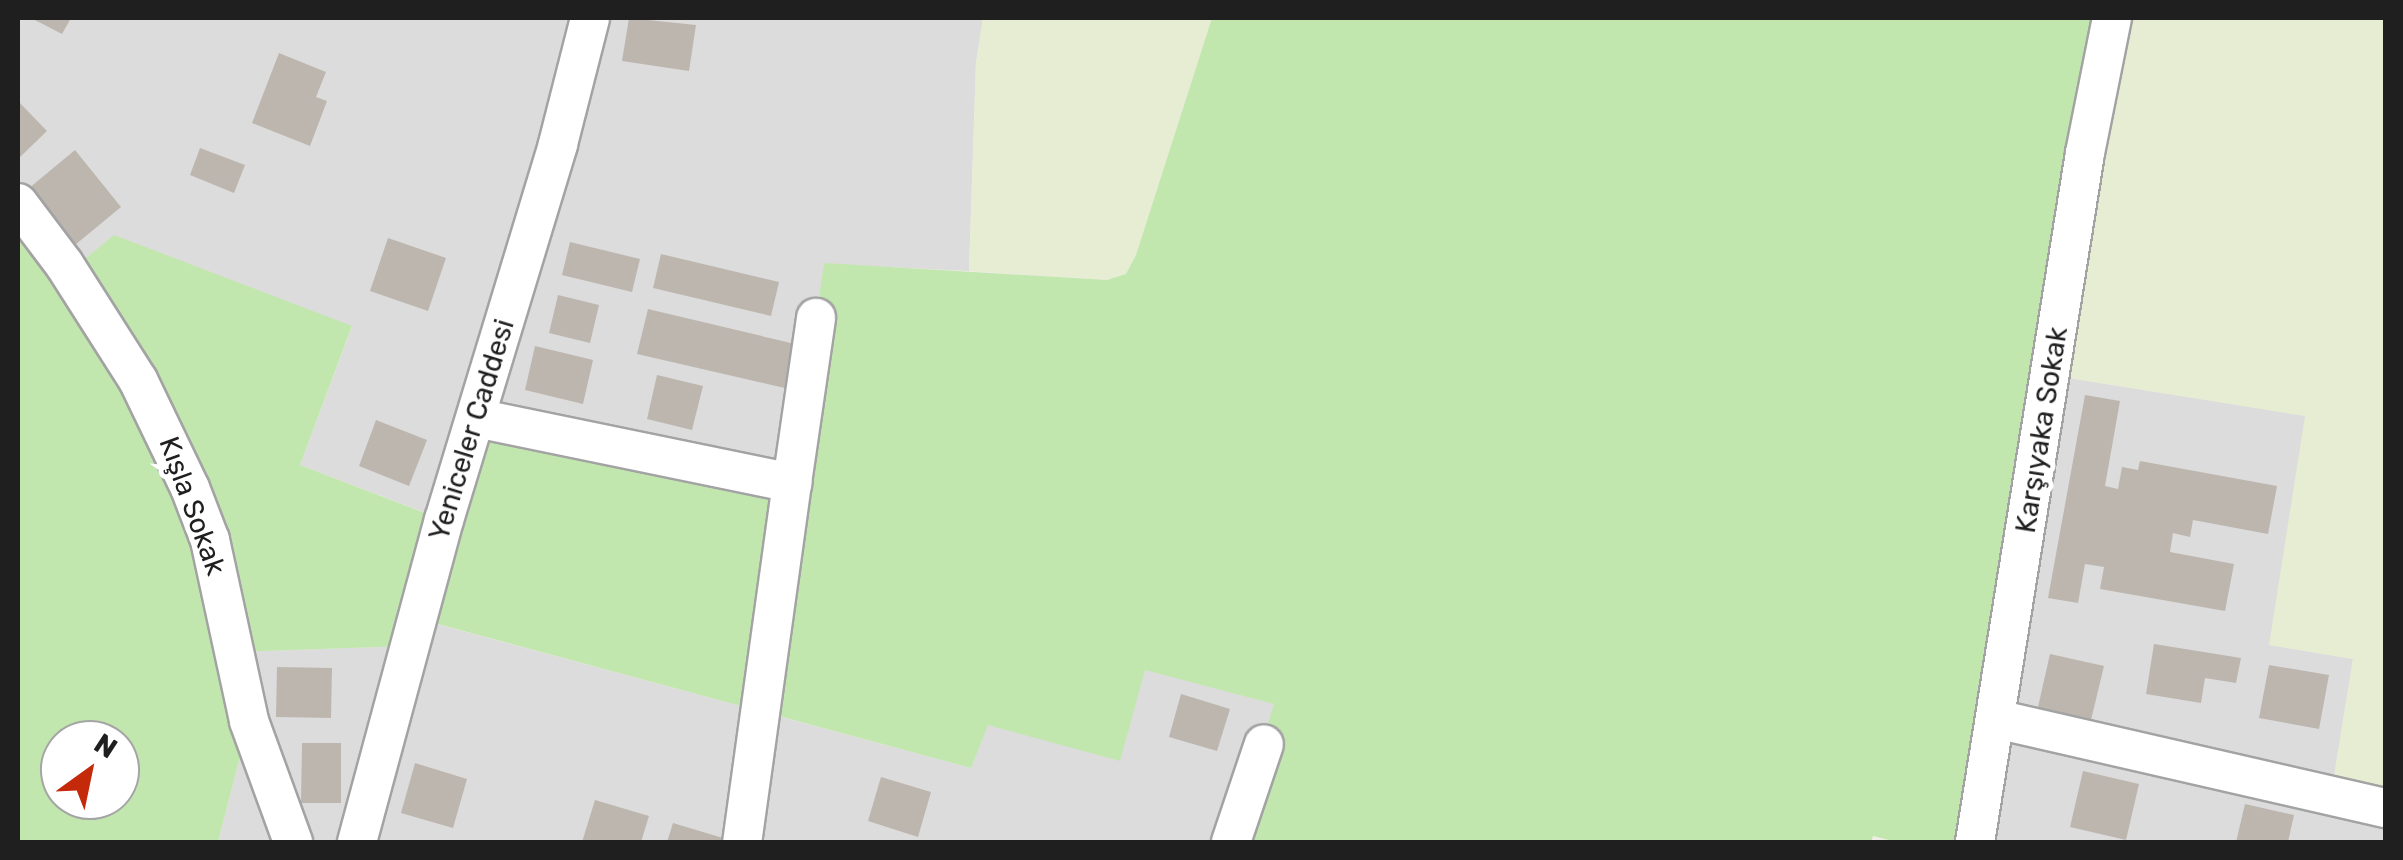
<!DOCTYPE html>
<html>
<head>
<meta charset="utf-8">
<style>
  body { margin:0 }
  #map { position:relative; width:2403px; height:860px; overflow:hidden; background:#efede6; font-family:Rubik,sans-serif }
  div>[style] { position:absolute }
  .residential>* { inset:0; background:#dddcdc }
  .farmland>* { inset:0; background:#e6edd2 }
  .grass>* { inset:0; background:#c1e7ae }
  .building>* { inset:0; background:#bcb6af }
  .roads { filter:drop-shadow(2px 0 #a3a3a3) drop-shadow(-2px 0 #a3a3a3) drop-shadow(0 2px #a3a3a3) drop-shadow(0 -2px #a3a3a3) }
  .minor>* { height:38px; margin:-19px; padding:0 19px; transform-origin:19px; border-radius:19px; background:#fff }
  span { translate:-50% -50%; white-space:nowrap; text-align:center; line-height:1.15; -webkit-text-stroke:10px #fff; paint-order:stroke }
  .street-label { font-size:28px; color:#1f1f1f }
  .frame { position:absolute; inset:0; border:20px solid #1f1f1f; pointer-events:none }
  .north { position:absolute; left:40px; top:720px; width:100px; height:100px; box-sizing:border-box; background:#fff; border:2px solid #a5a5a5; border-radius:50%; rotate:33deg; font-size:28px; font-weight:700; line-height:40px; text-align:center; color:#1f1f1f }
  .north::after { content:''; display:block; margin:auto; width:35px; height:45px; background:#c4290a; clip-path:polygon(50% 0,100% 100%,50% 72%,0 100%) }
</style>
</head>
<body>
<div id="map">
  <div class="residential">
    <div style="clip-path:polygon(18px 18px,983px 18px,976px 63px,969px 271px,824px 264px,792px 483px,444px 520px,300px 465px,352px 327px,69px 272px,18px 203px)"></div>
    <div style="clip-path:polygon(2050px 375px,2306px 416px,2270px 645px,2353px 659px,2331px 795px,2385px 808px,2385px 842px,1975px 842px)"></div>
    <div style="clip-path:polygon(418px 619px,971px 768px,987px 725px,1144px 669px,1275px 704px,1231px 842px,218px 842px,249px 721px,232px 652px,410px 646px)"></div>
  </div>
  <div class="farmland">
    <div style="clip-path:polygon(983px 18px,1212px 18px,1136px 255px,1126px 274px,1107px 280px,969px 271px,976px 63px)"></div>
    <div style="clip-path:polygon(2112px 18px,2385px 18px,2385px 808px,2331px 795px,2353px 659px,2269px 645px,2305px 416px,2050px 375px)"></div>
  </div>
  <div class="grass">
    <div style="clip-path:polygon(evenodd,1212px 18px,2112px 18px,1975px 842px,1897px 842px,1873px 836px,1871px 842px,1231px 842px,1274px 704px,1145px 670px,1120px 761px,988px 725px,971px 768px,419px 619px,411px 646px,233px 652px,249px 721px,218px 842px,18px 842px,18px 203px,69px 272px,114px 235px,352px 326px,300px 465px,443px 520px,476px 418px,792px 482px,824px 263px,1107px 280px,1126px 274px,1136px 255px,1212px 18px,60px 740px,120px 740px,120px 800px,60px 800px,60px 740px)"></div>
  </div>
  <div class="building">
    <div style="clip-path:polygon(31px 18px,71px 18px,62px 34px)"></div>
    <div style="clip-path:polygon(629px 18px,696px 25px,689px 71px,622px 61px)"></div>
    <div style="clip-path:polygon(279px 53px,326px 72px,316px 97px,327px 101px,310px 146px,252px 123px)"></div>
    <div style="clip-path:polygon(18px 101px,47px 131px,18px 159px)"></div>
    <div style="clip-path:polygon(200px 148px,245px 165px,234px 193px,190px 175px)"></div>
    <div style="clip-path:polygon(75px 150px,121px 207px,75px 245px,28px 189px)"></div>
    <div style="clip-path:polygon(388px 238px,446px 258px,428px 311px,370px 291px)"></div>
    <div style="clip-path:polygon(570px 242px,640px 259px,632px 292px,562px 275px)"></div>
    <div style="clip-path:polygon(661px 254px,779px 282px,771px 316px,653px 288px)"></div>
    <div style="clip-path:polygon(558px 295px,599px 305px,590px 343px,549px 333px)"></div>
    <div style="clip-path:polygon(648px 309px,795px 344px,785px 388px,637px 354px)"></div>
    <div style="clip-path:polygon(535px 346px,593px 360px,583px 404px,525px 390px)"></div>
    <div style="clip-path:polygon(657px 375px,703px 386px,692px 430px,647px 419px)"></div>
    <div style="clip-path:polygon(2085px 395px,2120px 401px,2105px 486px,2118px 489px,2122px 467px,2138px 470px,2140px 461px,2277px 486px,2268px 534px,2193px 520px,2190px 537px,2173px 533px,2170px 552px,2234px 564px,2225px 611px,2100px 589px,2104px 567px,2085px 564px,2078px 603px,2048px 598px)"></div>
    <div style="clip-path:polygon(376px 420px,427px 440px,409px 486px,359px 466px)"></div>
    <div style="clip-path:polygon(2154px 644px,2241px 658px,2236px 683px,2205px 678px,2201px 703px,2146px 694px)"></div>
    <div style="clip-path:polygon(2050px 654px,2104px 666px,2091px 720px,2038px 707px)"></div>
    <div style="clip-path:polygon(2269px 665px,2329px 675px,2319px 729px,2259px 718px)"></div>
    <div style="clip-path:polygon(277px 667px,332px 668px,331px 718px,276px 717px)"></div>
    <div style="clip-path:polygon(1181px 694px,1230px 709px,1217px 751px,1169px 737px)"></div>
    <div style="clip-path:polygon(302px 743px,341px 743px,341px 803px,301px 803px)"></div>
    <div style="clip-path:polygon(415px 763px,467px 779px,453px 828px,401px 813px)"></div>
    <div style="clip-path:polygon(2083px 771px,2139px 784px,2126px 840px,2070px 827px)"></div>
    <div style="clip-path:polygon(881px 777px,931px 792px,918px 837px,868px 821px)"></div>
    <div style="clip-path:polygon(595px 800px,649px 816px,641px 842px,582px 842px)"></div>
    <div style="clip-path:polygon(2245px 804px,2294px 815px,2288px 842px,2236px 842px)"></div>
    <div style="clip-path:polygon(673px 823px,723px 838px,722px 842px,667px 842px)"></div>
  </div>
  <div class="roads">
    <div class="minor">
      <div style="left:18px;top:203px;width:76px;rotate:53deg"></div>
      <div style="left:64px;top:264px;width:138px;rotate:57.5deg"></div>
      <div style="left:138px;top:380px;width:120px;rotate:64.3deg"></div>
      <div style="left:190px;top:488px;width:56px;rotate:69deg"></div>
      <div style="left:210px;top:540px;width:185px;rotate:77.8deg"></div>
      <div style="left:249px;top:721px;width:129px;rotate:70deg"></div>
      <div style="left:476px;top:418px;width:323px;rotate:11.6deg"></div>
      <div style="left:792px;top:483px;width:362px;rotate:97.9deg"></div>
      <div style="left:792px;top:483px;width:167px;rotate:-81.7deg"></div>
      <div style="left:1996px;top:719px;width:400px;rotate:12.9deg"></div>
      <div style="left:357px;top:842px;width:334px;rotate:-74.9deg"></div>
      <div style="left:444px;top:520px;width:393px;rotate:-73.1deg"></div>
      <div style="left:558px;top:144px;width:130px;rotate:-75.7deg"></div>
      <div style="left:1231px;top:842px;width:103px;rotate:-71.4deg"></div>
      <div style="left:1975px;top:842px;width:698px;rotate:-80.93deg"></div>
      <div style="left:2085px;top:153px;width:138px;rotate:-78.7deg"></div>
    </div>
  </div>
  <div class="street-label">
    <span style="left:472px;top:430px;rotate:-73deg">Yeniceler Caddesi</span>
    <span style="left:2042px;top:430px;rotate:-81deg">Karşıyaka Sokak</span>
    <span style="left:192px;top:506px;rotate:70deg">Kışla Sokak</span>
  </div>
  <div class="frame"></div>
  <div class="north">N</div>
</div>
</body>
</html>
